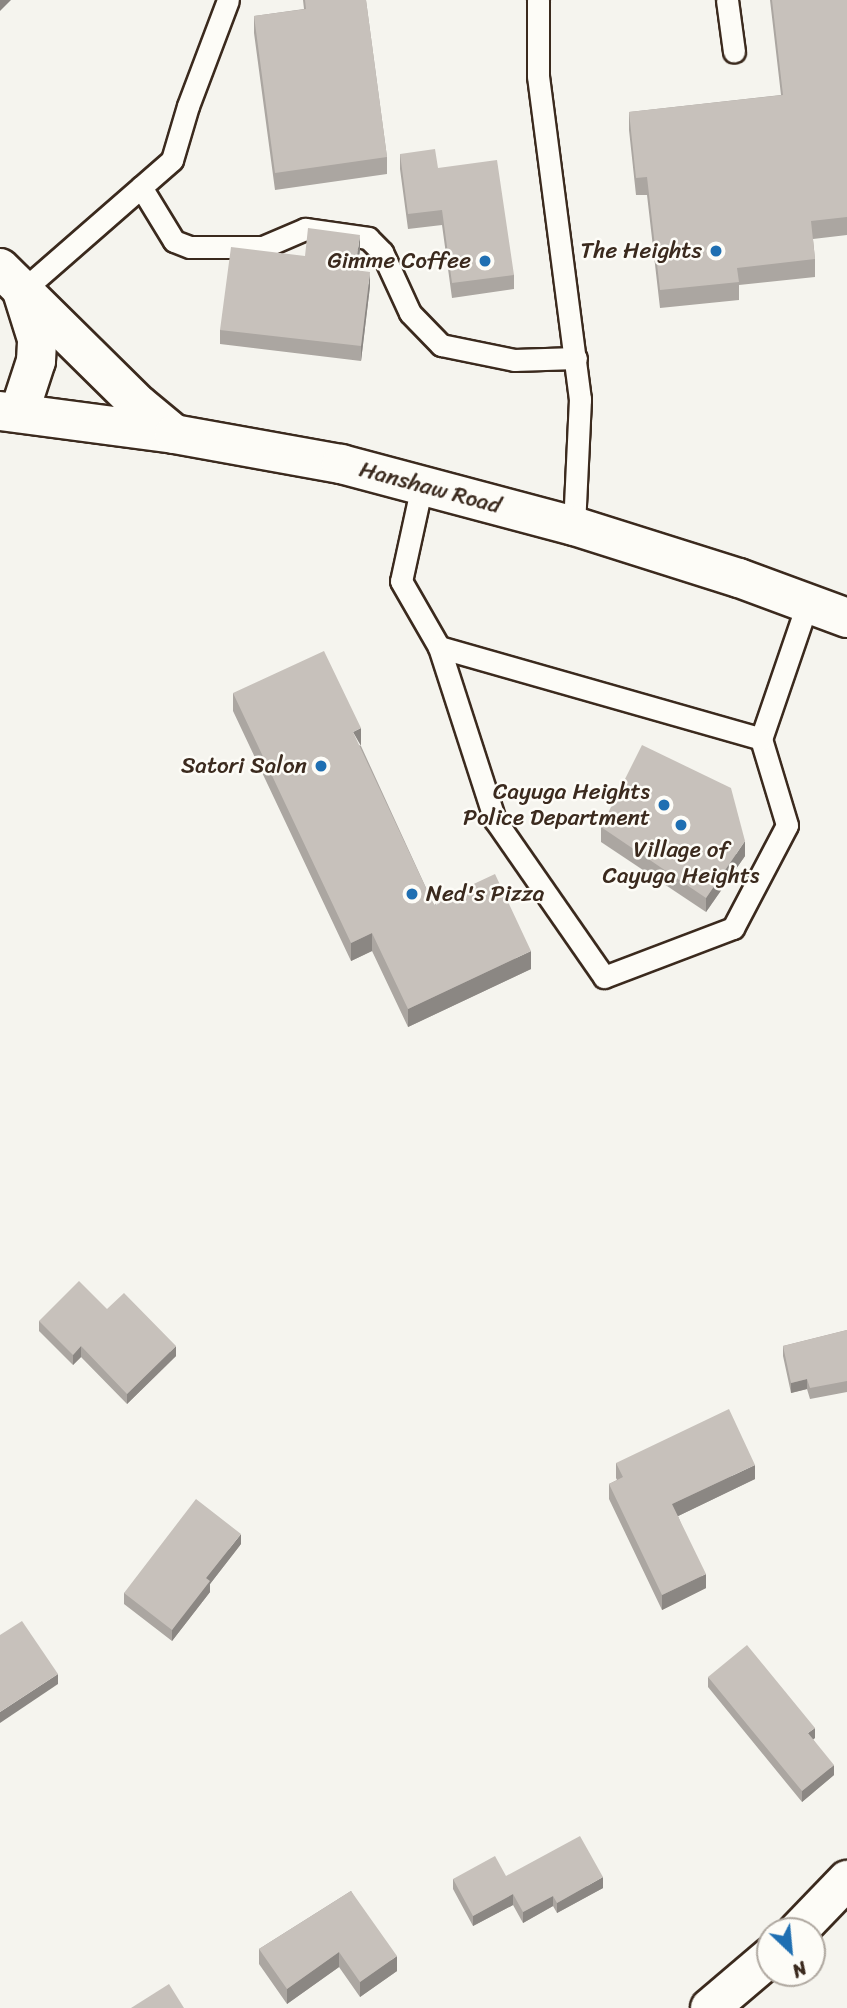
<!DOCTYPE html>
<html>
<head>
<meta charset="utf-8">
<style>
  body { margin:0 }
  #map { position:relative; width:847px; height:2008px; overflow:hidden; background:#f5f4ee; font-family:Sriracha,sans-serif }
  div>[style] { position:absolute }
  .roads { filter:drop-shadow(2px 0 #3b2a1e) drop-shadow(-2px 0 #3b2a1e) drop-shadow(0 2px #3b2a1e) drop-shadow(0 -2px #3b2a1e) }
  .service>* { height:21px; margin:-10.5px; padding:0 10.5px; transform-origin:10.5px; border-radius:10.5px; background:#fdfcf7 }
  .minor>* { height:38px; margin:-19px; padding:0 19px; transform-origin:19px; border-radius:19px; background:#fdfcf7 }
  .tertiary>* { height:38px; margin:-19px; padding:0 19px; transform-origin:19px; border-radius:19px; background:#fdfcf7 }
  .wall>* { inset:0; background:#aba6a1 }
  .shaded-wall>* { inset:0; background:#8b8783 }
  .building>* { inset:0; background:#c7c1bb }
  .dots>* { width:19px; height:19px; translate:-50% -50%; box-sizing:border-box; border:4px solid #fdfcf7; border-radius:50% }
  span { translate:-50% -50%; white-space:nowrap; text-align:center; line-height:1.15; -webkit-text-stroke:5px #fdfcf7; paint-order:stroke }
  .poi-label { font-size:23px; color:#3b2a1e }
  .right { translate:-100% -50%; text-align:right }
  .left { translate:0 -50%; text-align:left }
  .street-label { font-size:23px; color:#3b2a1e }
  .north { position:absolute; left:756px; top:1917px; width:70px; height:70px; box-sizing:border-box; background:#fdfcf7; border:2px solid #afa8a0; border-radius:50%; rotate:154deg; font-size:19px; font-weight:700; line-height:28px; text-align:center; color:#3b2a1e }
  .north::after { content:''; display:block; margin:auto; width:24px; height:32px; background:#1f6fb2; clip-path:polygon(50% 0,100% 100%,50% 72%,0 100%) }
</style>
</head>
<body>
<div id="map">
  <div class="roads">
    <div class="service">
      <div style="left:538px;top:0;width:76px;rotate:90deg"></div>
      <div style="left:538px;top:76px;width:326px;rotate:82.6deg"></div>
      <div style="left:580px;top:399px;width:127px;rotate:92.7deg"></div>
      <div style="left:727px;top:0;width:52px;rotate:82.3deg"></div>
      <div style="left:141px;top:187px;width:63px;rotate:58.6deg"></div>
      <div style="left:174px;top:241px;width:17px;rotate:21deg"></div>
      <div style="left:190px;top:247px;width:73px"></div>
      <div style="left:263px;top:247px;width:46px;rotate:-23.2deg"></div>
      <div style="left:305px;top:229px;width:64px;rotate:8.1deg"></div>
      <div style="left:368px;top:238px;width:20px;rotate:45deg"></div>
      <div style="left:382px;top:252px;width:67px;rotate:65.3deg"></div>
      <div style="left:410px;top:313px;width:45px;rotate:45.9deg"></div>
      <div style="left:441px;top:345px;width:75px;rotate:11.6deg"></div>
      <div style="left:514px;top:360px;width:62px;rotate:-1.8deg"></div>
      <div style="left:22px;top:291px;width:199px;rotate:-41.1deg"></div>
      <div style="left:172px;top:160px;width:56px;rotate:-73.5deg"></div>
      <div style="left:188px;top:106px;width:113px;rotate:-69.3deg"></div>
      <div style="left:422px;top:485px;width:98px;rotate:102.3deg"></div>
      <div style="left:401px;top:581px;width:76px;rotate:60.1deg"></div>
      <div style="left:439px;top:647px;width:182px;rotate:72.1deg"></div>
      <div style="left:495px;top:820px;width:191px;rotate:55.2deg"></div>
      <div style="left:604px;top:977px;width:138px;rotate:-20.8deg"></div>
      <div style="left:733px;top:928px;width:116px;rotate:-62.3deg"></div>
      <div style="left:787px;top:825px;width:90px;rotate:-106.8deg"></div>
      <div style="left:761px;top:739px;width:142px;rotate:-71.1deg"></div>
      <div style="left:439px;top:647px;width:335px;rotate:15.9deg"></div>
    </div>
    <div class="minor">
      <div style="left:798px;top:1931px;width:71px;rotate:-46.1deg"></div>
      <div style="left:710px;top:2008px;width:79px;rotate:-40.4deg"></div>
    </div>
    <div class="tertiary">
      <div style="left:0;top:268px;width:195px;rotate:44.6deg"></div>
      <div style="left:139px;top:405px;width:45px;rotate:39.6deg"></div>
      <div style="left:0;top:411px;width:176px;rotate:7.5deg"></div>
      <div style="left:174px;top:434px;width:170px;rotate:10.2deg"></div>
      <div style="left:341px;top:464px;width:241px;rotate:14.9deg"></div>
      <div style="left:574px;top:526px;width:173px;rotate:17.5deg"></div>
      <div style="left:739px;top:578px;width:115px;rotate:20.3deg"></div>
      <div style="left:19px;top:413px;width:55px;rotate:-71.9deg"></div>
      <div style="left:36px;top:361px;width:22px;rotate:-87deg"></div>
      <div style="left:37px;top:339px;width:50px;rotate:-107.4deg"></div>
    </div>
  </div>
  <div class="wall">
    <div style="clip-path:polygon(303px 0,366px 0,387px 157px,387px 174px,275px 190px,254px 33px,254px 16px,304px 9px)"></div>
    <div style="clip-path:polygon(770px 0,847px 0,847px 235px,813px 239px,815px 259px,815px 277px,739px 285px,739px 300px,660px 308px,647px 195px,636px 195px,629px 130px,629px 112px,781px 95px)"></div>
    <div style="clip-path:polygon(400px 154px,438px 168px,514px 275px,514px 289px,452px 298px,442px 225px,408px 229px,400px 169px)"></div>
    <div style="clip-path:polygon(360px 250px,357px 270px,370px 286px,361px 361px,220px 344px,220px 330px,305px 256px)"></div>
    <div style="clip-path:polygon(233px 693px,361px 746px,433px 903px,531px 969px,408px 1027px,372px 951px,351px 961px,233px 711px)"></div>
    <div style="clip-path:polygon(601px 827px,745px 856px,706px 912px,601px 842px)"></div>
    <div style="clip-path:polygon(107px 1309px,176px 1356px,127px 1404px,81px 1357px,73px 1365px,39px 1331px,39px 1321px)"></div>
    <div style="clip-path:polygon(847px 1330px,847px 1392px,810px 1399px,807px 1389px,791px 1393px,783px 1356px,783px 1346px)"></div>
    <div style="clip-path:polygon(616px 1463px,755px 1479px,678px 1516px,706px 1588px,662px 1610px,609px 1499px,609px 1484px,617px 1480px,616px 1478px)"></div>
    <div style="clip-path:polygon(241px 1544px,210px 1584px,210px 1592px,172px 1641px,124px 1604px,124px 1593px)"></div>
    <div style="clip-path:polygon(708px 1677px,815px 1738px,813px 1739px,834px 1775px,802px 1802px,708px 1687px)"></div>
    <div style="clip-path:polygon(506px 1876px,603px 1888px,557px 1913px,553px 1906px,523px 1923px,513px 1905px,473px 1926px,453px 1889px,453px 1879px)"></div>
    <div style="clip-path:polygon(351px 1891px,397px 1971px,360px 1997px,339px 1967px,287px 2004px,259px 1964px,259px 1949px)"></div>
  </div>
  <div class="shaded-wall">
    <div style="clip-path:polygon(0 0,11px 0,0 11px)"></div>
    <div style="clip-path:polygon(360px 235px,360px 250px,355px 285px,355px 270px)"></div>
    <div style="clip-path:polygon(370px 272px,370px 286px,361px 361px,361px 346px)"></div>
    <div style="clip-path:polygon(361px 728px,361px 746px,353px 732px)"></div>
    <div style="clip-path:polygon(745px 841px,745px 856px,706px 912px,706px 898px)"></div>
    <div style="clip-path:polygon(372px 933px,372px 951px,351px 961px,351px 943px)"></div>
    <div style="clip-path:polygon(531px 951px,531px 969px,408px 1027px,408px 1009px)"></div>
    <div style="clip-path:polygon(81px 1346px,81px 1357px,73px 1365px,73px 1355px)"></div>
    <div style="clip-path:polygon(176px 1346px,176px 1356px,127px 1404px,127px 1394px)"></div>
    <div style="clip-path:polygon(807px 1379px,807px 1389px,791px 1393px,791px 1383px)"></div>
    <div style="clip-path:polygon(755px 1465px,755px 1479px,672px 1519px,672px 1504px)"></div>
    <div style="clip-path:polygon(241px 1534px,241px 1544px,210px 1584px,210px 1592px,172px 1641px,172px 1630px,206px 1578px)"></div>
    <div style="clip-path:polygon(706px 1574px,706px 1588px,662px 1610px,662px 1595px)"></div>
    <div style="clip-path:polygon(58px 1674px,58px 1684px,0 1723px,0 1712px)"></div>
    <div style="clip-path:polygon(815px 1728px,815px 1738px,808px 1743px,808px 1733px)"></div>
    <div style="clip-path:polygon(834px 1765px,834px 1775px,802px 1802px,802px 1791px)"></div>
    <div style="clip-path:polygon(603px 1877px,603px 1888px,557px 1913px,557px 1903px)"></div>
    <div style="clip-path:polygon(513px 1894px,513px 1905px,473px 1926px,473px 1916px)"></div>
    <div style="clip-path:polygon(553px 1896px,553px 1906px,523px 1923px,523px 1912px)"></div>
    <div style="clip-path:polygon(339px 1952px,339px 1967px,287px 2004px,287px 1989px)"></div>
    <div style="clip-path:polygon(397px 1956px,397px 1971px,360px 1997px,360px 1982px)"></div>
  </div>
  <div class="building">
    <div style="clip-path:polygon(305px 0,366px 0,387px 157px,275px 173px,254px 16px,306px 9px)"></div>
    <div style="clip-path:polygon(772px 0,847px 0,847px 217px,811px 221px,815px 259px,737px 268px,739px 282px,660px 290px,647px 177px,636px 178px,629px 112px,783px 95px)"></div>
    <div style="clip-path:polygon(435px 149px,438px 168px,497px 160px,514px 275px,452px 283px,442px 210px,408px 214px,400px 154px)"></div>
    <div style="clip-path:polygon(308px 228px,360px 235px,355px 270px,370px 272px,361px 346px,220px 330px,231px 247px,305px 256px)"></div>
    <div style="clip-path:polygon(324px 651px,361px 728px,353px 732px,433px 903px,495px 874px,531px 951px,408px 1009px,372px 933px,351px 943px,233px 693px)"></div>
    <div style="clip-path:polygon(642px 745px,731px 788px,745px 841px,706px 898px,601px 827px)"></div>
    <div style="clip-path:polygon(79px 1281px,107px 1309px,124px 1293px,176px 1346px,127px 1394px,81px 1346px,73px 1355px,39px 1321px)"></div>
    <div style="clip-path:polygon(847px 1330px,847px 1381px,810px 1388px,807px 1379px,791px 1383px,783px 1346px)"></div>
    <div style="clip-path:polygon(729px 1409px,755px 1465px,672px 1504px,706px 1574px,662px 1595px,609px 1484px,623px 1477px,616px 1463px)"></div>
    <div style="clip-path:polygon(196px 1499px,241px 1534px,206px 1578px,210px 1581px,172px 1630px,124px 1593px)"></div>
    <div style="clip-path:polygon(22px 1621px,58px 1674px,0 1712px,0 1635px)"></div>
    <div style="clip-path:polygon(747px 1645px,815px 1728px,808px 1733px,834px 1765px,802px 1791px,708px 1677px)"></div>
    <div style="clip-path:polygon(580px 1836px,603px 1877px,557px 1903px,553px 1896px,523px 1912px,513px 1894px,473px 1916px,453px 1879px,495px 1856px,506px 1876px)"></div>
    <div style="clip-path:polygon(351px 1891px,397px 1956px,360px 1982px,339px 1952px,287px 1989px,259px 1949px)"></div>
    <div style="clip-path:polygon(169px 1984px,184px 2008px,131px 2008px)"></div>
  </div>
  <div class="dots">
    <div style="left:716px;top:251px;background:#1f6fb2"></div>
    <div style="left:485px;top:261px;background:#1f6fb2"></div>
    <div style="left:321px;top:766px;background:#1f6fb2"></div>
    <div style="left:664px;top:805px;background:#1f6fb2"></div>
    <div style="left:681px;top:825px;background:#1f6fb2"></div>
    <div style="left:412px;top:894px;background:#1f6fb2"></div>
  </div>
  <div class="poi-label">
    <span class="right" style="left:702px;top:251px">The Heights</span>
    <span class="right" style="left:471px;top:261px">Gimme Coffee</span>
    <span class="right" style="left:307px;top:766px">Satori Salon</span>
    <span class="right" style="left:650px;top:805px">Cayuga Heights<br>Police Department</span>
    <span style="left:681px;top:863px">Village of<br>Cayuga Heights</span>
    <span class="left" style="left:426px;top:894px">Ned's Pizza</span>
  </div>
  <div class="street-label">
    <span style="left:430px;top:488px;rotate:15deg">Hanshaw Road</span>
  </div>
  <div class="north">N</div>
</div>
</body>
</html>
